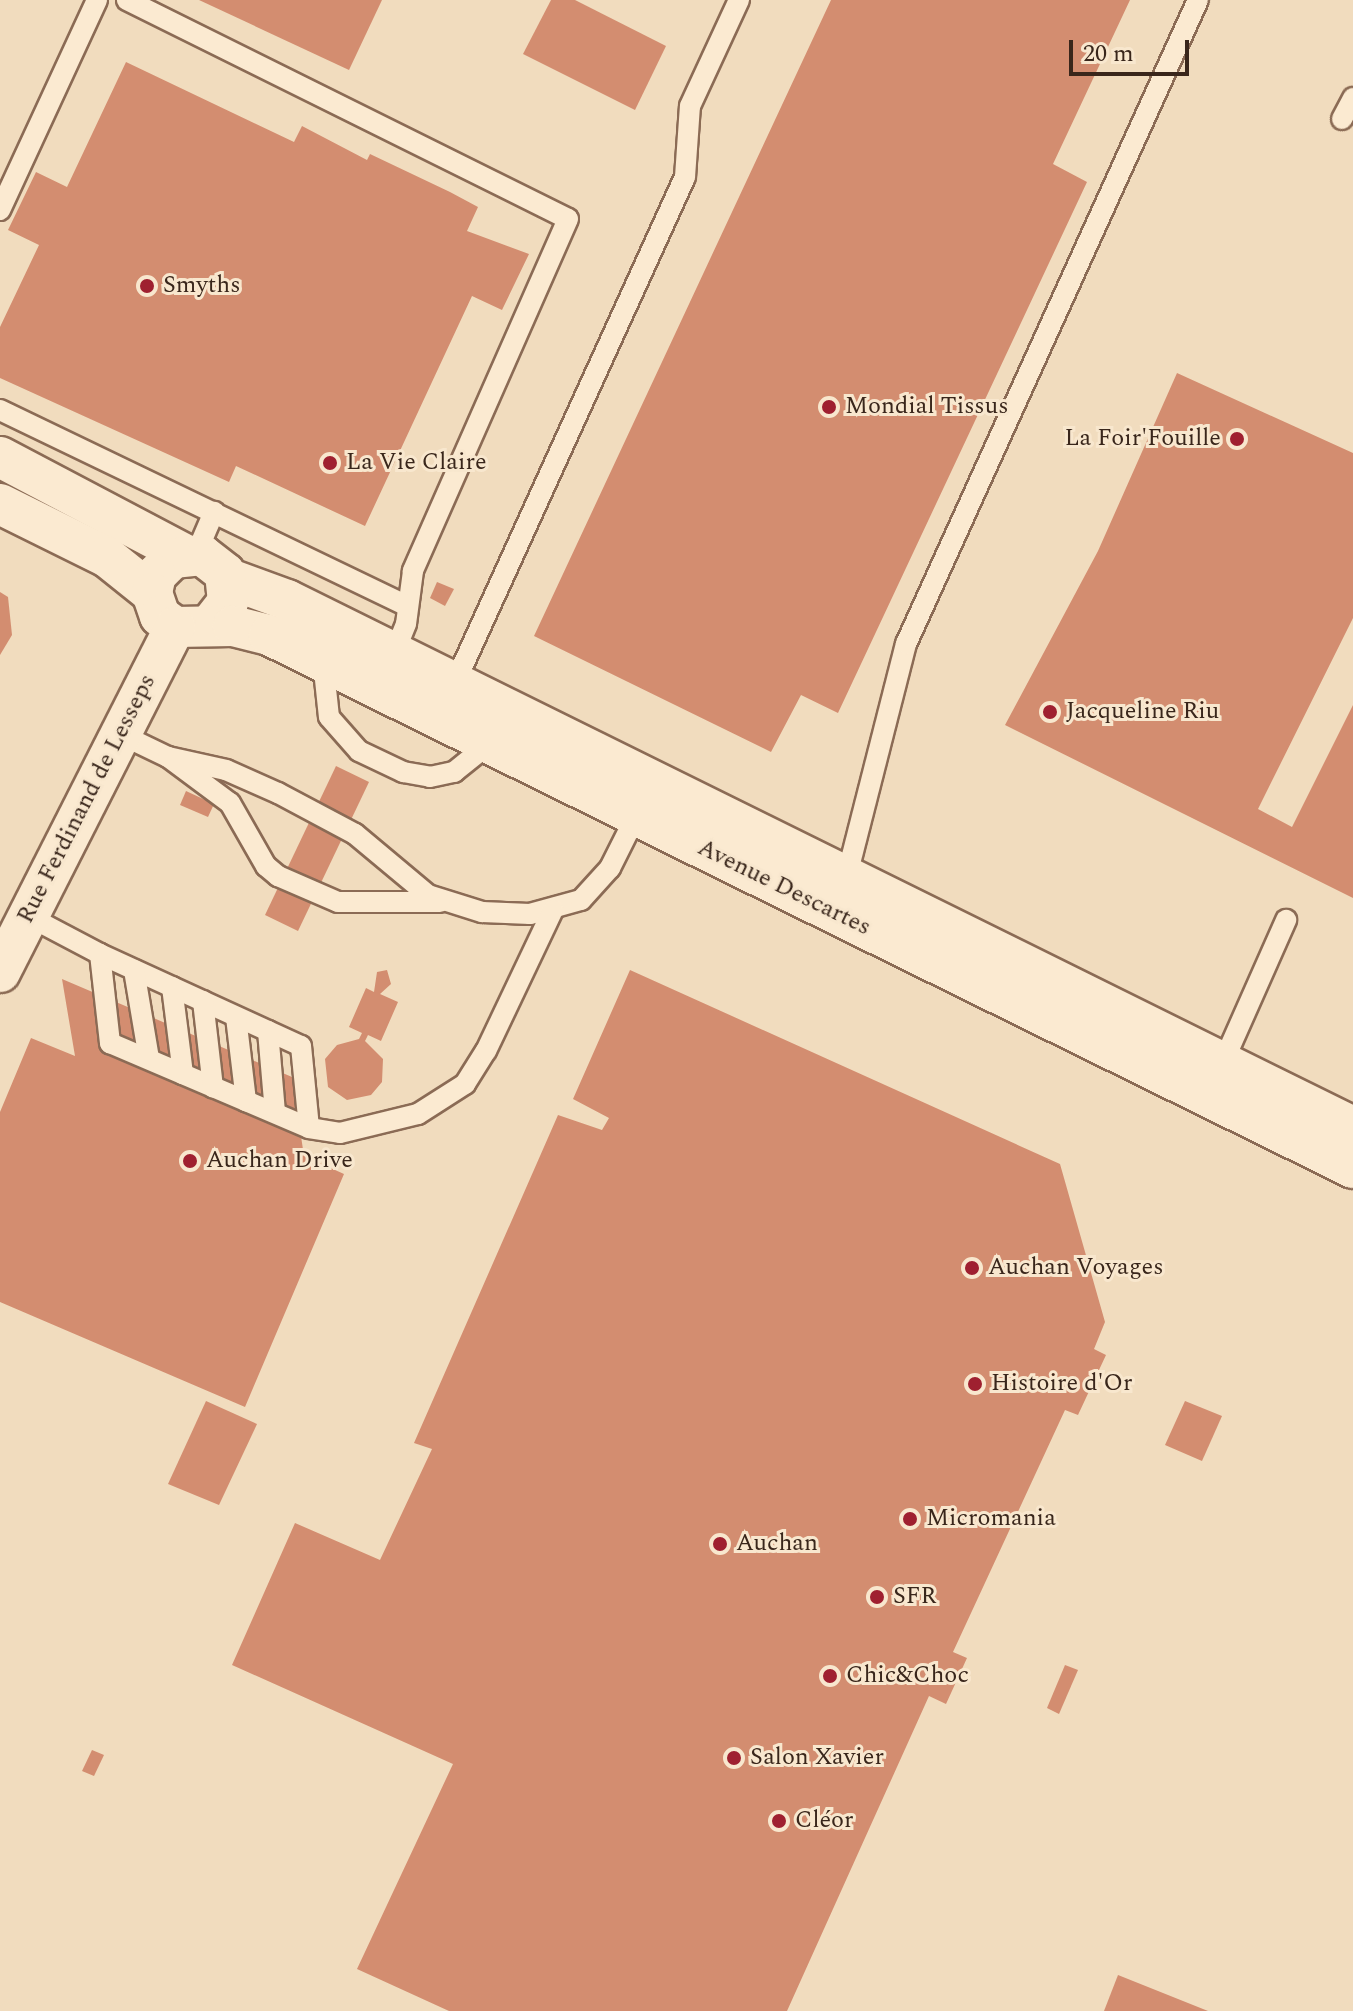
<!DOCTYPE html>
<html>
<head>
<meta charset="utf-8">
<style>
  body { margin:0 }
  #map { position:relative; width:1353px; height:2011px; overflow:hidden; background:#f1dcbe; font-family:Spectral,serif }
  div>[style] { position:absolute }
  .building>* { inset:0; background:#d38d70 }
  .roads { filter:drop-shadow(2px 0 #8b6b55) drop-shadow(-2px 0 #8b6b55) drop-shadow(0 2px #8b6b55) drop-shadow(0 -2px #8b6b55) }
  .service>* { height:20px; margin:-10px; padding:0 10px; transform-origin:10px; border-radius:10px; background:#fbead1 }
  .minor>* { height:40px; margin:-20px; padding:0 20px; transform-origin:20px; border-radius:20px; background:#fbead1 }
  .dots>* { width:22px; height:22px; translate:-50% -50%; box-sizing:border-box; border:4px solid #f8e7ce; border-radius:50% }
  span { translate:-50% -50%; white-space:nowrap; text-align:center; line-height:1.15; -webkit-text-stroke:6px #f8e7ce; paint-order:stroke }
  .poi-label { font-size:24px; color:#39261b }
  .left { translate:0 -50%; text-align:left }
  .right { translate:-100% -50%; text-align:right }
  .street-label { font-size:24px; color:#39261b }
  .scale { position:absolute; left:1069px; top:40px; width:120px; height:36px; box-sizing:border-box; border:4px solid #39261b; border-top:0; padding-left:10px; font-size:24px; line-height:28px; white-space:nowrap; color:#39261b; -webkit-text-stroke:6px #f8e7ce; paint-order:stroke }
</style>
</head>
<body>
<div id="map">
  <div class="building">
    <div style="clip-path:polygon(199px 0,382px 0,349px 70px)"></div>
    <div style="clip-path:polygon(551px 0,575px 0,666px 46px,635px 110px,523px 54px)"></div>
    <div style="clip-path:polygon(831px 0,1130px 0,1053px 164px,1087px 182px,838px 713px,801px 695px,771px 752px,534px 636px)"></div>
    <div style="clip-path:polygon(126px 62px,294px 142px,302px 126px,367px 160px,370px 154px,450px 192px,478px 207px,467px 231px,529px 254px,502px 310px,472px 296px,365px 526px,236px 466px,229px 482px,0 378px,0 327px,39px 245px,8px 230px,36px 172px,67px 187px)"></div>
    <div style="clip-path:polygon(1177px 373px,1353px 453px,1353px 618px,1258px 809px,1292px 827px,1353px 705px,1353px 898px,1005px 725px,1098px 551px)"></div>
    <div style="clip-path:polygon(437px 582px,454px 589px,445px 606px,430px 598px)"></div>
    <div style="clip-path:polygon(0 592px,8px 597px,12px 635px,0 655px)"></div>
    <div style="clip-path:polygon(336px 766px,369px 782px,298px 931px,265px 915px)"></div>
    <div style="clip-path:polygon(186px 791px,214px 804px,208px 817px,180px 805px)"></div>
    <div style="clip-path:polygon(387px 970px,391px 984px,380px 994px,398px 1002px,381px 1041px,368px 1035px,365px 1041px,383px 1059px,382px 1082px,371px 1095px,347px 1100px,328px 1087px,325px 1059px,337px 1045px,359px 1039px,362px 1033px,349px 1027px,366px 988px,374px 992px,377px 972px)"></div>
    <div style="clip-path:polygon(630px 970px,1060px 1164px,1105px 1322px,1094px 1349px,1106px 1355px,1078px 1415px,1065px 1410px,953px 1652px,967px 1658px,946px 1704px,929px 1696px,787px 2011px,449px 2011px,357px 1969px,453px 1764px,232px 1665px,295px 1523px,380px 1560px,432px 1449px,414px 1443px,558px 1115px,602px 1130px,609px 1118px,573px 1099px)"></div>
    <div style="clip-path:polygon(62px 979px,292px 1077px,304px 1156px,344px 1174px,245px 1407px,0 1302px,0 1112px,31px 1038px,75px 1056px)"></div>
    <div style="clip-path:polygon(206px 1401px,257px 1424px,219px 1505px,168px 1484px)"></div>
    <div style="clip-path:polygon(1185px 1401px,1222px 1416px,1202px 1461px,1165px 1445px)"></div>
    <div style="clip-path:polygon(1065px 1665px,1078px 1670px,1059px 1714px,1047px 1708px)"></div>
    <div style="clip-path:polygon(92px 1750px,104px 1755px,94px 1776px,82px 1771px)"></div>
    <div style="clip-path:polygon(1118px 1975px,1208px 2011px,1104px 2011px)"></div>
  </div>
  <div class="roads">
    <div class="service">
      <div style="left:127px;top:0;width:492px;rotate:26.4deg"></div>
      <div style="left:568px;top:219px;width:385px;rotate:113.8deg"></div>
      <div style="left:413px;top:571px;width:53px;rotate:97.5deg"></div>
      <div style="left:406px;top:624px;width:37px;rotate:112deg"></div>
      <div style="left:1342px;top:119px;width:24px;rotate:-62deg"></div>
      <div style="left:0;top:210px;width:231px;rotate:-65.2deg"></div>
      <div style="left:0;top:410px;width:452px;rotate:25.7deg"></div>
      <div style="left:196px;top:554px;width:46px;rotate:-66.8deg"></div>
      <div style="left:323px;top:661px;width:56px;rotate:83.9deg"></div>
      <div style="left:329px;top:717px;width:45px;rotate:48.6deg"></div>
      <div style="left:359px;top:751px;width:49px;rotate:25.5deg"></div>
      <div style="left:403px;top:772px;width:27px;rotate:10deg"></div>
      <div style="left:430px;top:777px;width:25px;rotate:-12deg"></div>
      <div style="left:454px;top:772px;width:46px;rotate:-38.9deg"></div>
      <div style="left:453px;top:687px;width:560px;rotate:-65.54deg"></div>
      <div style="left:685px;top:177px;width:71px;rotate:-86deg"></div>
      <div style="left:690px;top:106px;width:117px;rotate:-65.2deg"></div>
      <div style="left:120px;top:734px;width:53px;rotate:25.6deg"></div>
      <div style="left:168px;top:757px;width:59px;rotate:12.6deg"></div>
      <div style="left:226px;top:770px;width:57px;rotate:23.9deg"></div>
      <div style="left:278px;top:793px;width:87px;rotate:28deg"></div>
      <div style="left:355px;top:834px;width:95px;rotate:39.9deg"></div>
      <div style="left:428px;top:895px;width:57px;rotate:17.5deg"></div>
      <div style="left:482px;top:912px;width:48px;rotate:2.4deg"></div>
      <div style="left:530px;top:914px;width:53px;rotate:-15.4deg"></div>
      <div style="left:581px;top:900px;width:43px;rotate:-47.8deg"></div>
      <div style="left:610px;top:868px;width:65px;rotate:-63.4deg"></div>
      <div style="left:168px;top:757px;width:77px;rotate:36.6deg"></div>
      <div style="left:230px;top:803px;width:73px;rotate:60.3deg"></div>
      <div style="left:266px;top:866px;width:16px;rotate:40deg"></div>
      <div style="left:278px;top:876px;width:65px;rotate:23.4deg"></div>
      <div style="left:338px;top:902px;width:102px"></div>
      <div style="left:845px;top:883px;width:247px;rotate:-75.7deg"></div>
      <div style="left:906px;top:644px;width:707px;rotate:-65.61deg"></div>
      <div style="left:28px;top:916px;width:81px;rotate:27.8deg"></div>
      <div style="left:100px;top:954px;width:90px;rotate:83.6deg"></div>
      <div style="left:110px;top:1043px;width:216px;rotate:23.1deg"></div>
      <div style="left:309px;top:1128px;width:31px;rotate:9deg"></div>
      <div style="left:340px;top:1133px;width:80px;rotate:-13.7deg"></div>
      <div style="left:418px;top:1114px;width:56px;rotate:-32.6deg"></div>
      <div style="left:465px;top:1084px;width:39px;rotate:-58deg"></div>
      <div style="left:486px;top:1051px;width:156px;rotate:-64.6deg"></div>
      <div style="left:100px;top:954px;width:221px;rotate:24.6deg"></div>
      <div style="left:301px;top:1046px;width:82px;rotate:84.4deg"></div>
      <div style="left:134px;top:970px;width:90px;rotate:80.4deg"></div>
      <div style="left:172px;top:987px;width:88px;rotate:82.8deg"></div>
      <div style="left:203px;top:1001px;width:87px;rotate:83.4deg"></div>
      <div style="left:236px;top:1017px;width:85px;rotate:83.2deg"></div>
      <div style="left:268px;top:1031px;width:82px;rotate:85.1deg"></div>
      <div style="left:1221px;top:1067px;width:161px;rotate:-66.1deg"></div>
    </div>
    <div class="minor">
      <div style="left:0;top:457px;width:208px;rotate:27.8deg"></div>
      <div style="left:0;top:504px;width:119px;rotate:26.4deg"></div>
      <div style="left:107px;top:557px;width:58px;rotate:38.7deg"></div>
      <div style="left:227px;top:578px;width:64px;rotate:20.1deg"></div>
      <div style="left:287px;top:600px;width:1189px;rotate:26.31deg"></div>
      <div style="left:209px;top:626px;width:31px;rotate:-52deg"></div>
      <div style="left:228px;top:602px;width:29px;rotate:-96deg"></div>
      <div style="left:225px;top:573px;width:29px;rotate:-142deg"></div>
      <div style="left:202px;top:555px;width:29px;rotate:174deg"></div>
      <div style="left:173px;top:558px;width:24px;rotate:135deg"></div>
      <div style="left:156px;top:575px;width:18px;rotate:103deg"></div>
      <div style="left:152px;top:593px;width:24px;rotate:71deg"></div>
      <div style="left:160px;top:616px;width:19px;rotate:36deg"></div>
      <div style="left:175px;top:627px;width:58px;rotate:-1deg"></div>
      <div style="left:233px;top:626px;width:37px;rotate:14deg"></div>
      <div style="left:269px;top:635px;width:1208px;rotate:26.18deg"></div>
      <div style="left:0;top:972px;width:387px;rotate:-63.1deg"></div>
    </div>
  </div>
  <div class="dots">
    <div style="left:147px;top:286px;background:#9f2030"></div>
    <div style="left:829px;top:407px;background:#9f2030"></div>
    <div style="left:1237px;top:439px;background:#9f2030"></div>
    <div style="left:330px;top:463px;background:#9f2030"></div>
    <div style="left:1050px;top:712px;background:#9f2030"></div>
    <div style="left:190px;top:1161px;background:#9f2030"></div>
    <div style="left:972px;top:1268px;background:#9f2030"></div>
    <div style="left:975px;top:1384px;background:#9f2030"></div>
    <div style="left:910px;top:1519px;background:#9f2030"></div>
    <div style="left:720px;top:1544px;background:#9f2030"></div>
    <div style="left:877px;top:1597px;background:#9f2030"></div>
    <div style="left:830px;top:1676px;background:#9f2030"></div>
    <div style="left:734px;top:1758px;background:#9f2030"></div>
    <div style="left:779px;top:1821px;background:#9f2030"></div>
  </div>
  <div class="poi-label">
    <span class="left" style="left:163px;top:286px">Smyths</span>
    <span class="left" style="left:845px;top:407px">Mondial Tissus</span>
    <span class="right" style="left:1221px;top:439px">La Foir'Fouille</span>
    <span class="left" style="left:346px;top:463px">La Vie Claire</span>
    <span class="left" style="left:1066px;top:712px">Jacqueline Riu</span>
    <span class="left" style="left:206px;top:1161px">Auchan Drive</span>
    <span class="left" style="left:988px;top:1268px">Auchan Voyages</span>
    <span class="left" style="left:991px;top:1384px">Histoire d'Or</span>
    <span class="left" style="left:926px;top:1519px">Micromania</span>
    <span class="left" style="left:736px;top:1544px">Auchan</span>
    <span class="left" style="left:893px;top:1597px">SFR</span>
    <span class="left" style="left:846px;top:1676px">Chic&amp;Choc</span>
    <span class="left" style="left:750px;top:1758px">Salon Xavier</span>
    <span class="left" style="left:795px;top:1821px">Cléor</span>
  </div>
  <div class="street-label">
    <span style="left:87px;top:799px;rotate:-63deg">Rue Ferdinand de Lesseps</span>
    <span style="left:784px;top:888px;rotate:26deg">Avenue Descartes</span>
  </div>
  <div class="scale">20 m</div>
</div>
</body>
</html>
